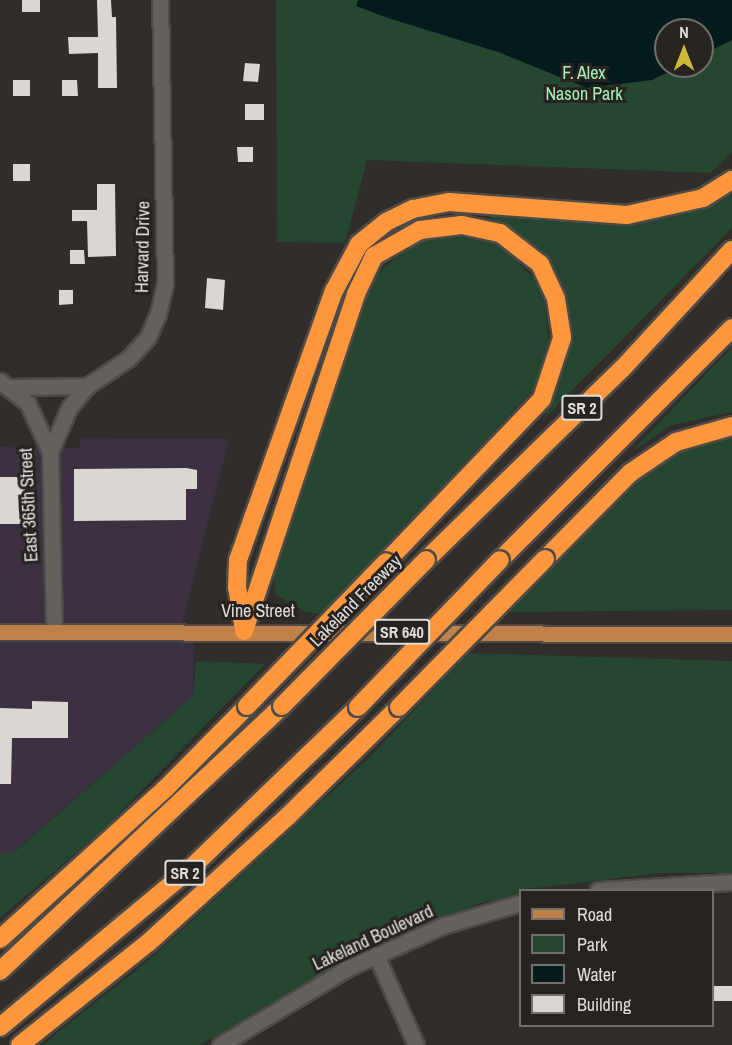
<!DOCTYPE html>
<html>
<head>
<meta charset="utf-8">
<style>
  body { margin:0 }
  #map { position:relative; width:732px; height:1045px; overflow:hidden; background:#312d2a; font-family:"Archivo Narrow",sans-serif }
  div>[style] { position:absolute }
  .commercial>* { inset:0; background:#3b3141 }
  .green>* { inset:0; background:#254630 }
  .water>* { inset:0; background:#041a1d }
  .building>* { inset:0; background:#dbd6d2 }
  .roads { filter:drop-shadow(2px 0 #4d4a47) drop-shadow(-2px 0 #4d4a47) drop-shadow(0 2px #4d4a47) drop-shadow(0 -2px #4d4a47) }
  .street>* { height:15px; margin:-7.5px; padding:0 7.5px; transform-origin:7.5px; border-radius:7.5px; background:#64605d }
  .secondary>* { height:15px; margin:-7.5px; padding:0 7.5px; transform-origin:7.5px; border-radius:7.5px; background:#64605d }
  .primary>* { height:15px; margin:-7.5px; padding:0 7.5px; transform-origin:7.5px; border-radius:7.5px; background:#c08049 }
  .highway>* { height:18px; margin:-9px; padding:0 9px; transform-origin:9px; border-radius:9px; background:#fd963c }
  .bridges { filter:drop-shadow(2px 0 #4d4a47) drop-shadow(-2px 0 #4d4a47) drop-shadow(0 2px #4d4a47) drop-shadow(0 -2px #4d4a47) }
  .highway-bridge>* { height:18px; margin:-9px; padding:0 9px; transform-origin:9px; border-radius:9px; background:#fd963c }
  span { translate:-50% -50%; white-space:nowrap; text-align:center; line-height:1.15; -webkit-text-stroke:6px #272321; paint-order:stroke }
  .shield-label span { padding:2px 4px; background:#272321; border:2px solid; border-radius:4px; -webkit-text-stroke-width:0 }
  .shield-label { font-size:16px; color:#e0dedc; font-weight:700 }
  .park-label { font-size:18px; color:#a5efbb }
  .street-label { font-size:18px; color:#e0dedc }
  .legend { position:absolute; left:519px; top:889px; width:195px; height:138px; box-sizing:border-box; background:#272321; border:2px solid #716e6c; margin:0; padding:8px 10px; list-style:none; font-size:18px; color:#e0dedc }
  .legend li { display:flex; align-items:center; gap:12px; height:30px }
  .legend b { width:30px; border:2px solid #716e6c }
  .north { position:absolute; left:654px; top:18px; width:60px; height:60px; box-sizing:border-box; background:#272321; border:2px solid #716e6c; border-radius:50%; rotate:0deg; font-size:16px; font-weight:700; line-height:24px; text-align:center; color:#e0dedc }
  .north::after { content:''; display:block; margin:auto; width:21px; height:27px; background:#ceb938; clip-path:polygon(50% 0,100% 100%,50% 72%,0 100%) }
</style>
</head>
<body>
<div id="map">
  <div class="commercial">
    <div style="clip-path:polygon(81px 438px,229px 439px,182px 625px,0 628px,0 447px,80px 448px)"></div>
    <div style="clip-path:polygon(194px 639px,193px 696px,12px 853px,0 853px,0 640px)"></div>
  </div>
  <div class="green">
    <div style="clip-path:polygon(evenodd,276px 0,732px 0,732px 152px,710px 173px,367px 160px,345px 243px,277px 242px,276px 0,666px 30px,702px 30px,702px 66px,666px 66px,666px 30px)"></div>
    <div style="clip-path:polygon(732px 188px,732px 228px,544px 419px,570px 345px,567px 299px,555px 269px,522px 237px,490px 221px,493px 209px,560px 219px)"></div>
    <div style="clip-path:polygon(445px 233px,467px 235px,500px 245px,535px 279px,545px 304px,549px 340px,537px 386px,321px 614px,305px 612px,276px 595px,272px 563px,372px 278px,414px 243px)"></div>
    <div style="clip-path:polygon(732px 347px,732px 412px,672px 425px,632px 451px)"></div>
    <div style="clip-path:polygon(725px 437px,732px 438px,732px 610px,509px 612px,645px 475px,679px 451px)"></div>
    <div style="clip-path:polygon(468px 653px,732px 661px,732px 873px,659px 873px,520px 890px,520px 894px,478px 904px,352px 955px,200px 1045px,42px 1045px,149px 960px,369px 758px)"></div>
    <div style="clip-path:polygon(196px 661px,265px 664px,104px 829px,0 918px,0 853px,13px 853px,193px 696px)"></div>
  </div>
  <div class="water">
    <div style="clip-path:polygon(358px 0,732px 0,732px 40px,702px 55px,702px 30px,666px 30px,666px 66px,681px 66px,652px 80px,587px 88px,498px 52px,388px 18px,356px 6px)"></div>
  </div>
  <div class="building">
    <div style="clip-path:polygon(22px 0,40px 0,40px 12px,22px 12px)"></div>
    <div style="clip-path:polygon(97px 0,111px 0,112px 17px,116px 17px,117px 88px,98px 88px,98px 53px,69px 54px,68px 37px,98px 37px)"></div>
    <div style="clip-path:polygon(245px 63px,260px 64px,258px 82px,243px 81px)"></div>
    <div style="clip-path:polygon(13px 80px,30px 80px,30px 96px,13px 96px)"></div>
    <div style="clip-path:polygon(62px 80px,77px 80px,78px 96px,62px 96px)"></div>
    <div style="clip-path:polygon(245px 104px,264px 104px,264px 120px,245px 120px)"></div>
    <div style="clip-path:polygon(237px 147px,253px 147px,253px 162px,238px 162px)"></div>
    <div style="clip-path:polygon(13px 164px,30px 164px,30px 181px,13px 181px)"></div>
    <div style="clip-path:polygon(97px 184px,115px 184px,116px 256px,88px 257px,87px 221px,72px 221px,72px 210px,97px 210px)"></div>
    <div style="clip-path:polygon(70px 250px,84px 250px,85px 264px,70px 264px)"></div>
    <div style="clip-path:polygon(207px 278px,225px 280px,223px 310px,205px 308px)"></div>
    <div style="clip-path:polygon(59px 290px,73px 290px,73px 304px,59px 305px)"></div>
    <div style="clip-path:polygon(186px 468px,197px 470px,197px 489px,186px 489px,186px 520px,74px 521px,74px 469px)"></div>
    <div style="clip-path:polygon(0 477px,25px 477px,25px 524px,0 524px)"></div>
    <div style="clip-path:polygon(32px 701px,68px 702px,68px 738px,12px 738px,11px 784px,0 784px,0 708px,32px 709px)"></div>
    <div style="clip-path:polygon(712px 986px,732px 986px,732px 1001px,712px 1001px)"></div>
  </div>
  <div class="roads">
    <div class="street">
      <div style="left:0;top:381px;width:36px;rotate:39deg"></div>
      <div style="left:28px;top:404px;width:53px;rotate:65.4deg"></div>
      <div style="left:50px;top:452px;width:180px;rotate:88.7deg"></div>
      <div style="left:10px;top:387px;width:77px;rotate:-0.7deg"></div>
      <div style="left:50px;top:452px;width:48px;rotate:-66.6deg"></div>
      <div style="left:69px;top:408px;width:28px;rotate:-51deg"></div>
      <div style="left:87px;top:386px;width:50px;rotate:-33.7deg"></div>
      <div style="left:129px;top:358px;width:28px;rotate:-48deg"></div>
      <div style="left:148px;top:337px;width:25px;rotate:-67deg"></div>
      <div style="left:158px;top:314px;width:32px;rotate:-77deg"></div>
      <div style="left:165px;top:283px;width:283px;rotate:-91deg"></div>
      <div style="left:376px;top:955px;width:98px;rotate:66deg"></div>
    </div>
    <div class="secondary">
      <div style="left:598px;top:890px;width:134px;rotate:-3.4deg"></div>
      <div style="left:220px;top:1045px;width:147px;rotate:-31.1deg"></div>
      <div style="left:346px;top:969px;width:105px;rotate:-24.1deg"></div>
      <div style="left:442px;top:926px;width:81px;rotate:-16.4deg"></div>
    </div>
    <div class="primary">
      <div style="left:0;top:632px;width:732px;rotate:0.16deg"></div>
    </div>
    <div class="highway">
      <div style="left:545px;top:559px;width:121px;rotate:-45.3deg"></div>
      <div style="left:630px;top:473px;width:55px;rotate:-34deg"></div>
      <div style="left:676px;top:442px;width:58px;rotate:-15.9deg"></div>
      <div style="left:426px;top:560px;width:274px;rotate:-44.3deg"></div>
      <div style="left:622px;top:369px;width:162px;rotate:-47.3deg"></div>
      <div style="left:500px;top:560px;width:328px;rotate:-45deg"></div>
      <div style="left:244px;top:630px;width:44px;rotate:-99.2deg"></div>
      <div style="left:237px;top:587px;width:27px;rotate:-88deg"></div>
      <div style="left:238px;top:560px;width:286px;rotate:-70.4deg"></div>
      <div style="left:334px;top:291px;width:53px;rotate:-62deg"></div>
      <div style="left:359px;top:244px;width:35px;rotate:-39deg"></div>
      <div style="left:386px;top:222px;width:30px;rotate:-26deg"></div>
      <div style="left:413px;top:209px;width:37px;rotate:-11deg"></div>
      <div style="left:449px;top:202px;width:178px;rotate:4.2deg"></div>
      <div style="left:627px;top:215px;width:78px;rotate:-12.6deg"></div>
      <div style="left:703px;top:198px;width:34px;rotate:-32deg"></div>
      <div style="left:244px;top:631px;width:355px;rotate:-71.6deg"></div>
      <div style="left:356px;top:294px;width:42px;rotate:-64.7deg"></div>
      <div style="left:374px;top:256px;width:53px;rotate:-29.5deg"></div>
      <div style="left:420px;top:230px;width:42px;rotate:-6.8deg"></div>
      <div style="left:462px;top:225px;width:39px;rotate:12deg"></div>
      <div style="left:500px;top:233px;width:51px;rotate:37.8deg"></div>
      <div style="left:540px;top:264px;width:38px;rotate:65deg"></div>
      <div style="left:556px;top:299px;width:39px;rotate:81deg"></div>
      <div style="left:562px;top:338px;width:64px;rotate:108.2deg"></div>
      <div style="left:542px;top:399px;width:226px;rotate:133.7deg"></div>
      <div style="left:0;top:939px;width:223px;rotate:-42.3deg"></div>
      <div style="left:165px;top:789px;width:117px;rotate:-45.3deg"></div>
      <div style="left:0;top:971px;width:387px;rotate:-43.2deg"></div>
      <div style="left:0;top:1027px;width:250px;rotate:-39.8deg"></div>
      <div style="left:192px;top:867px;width:231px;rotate:-43.9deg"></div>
      <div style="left:20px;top:1045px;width:165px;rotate:-38.6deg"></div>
      <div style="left:149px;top:942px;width:188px;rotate:-42.2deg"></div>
      <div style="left:288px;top:816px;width:156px;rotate:-44.5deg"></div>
    </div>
  </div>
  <div class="bridges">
    <div class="highway-bridge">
      <div style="left:247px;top:706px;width:200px;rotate:-46deg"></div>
      <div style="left:282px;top:706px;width:205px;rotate:-45.4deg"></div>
      <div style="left:358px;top:707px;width:204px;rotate:-46deg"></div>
      <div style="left:399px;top:707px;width:208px;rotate:-45.4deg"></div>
    </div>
  </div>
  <div class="shield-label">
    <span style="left:582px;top:408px">SR 2</span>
    <span style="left:402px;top:632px">SR 640</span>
    <span style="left:185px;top:873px">SR 2</span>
  </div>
  <div class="park-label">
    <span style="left:584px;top:84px">F. Alex<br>Nason Park</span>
  </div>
  <div class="street-label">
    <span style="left:143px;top:247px;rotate:-89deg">Harvard Drive</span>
    <span style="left:29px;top:505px;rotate:-93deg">East 365th Street</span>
    <span style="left:356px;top:601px;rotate:-45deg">Lakeland Freeway</span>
    <span style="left:258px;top:611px">Vine Street</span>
    <span style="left:373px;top:938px;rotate:-25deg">Lakeland Boulevard</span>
  </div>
  <ul class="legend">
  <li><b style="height:8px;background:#c08049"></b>Road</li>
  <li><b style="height:16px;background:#254630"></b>Park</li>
  <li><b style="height:16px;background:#041a1d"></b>Water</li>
  <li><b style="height:16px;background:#dbd6d2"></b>Building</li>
  </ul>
  <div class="north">N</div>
</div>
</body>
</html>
